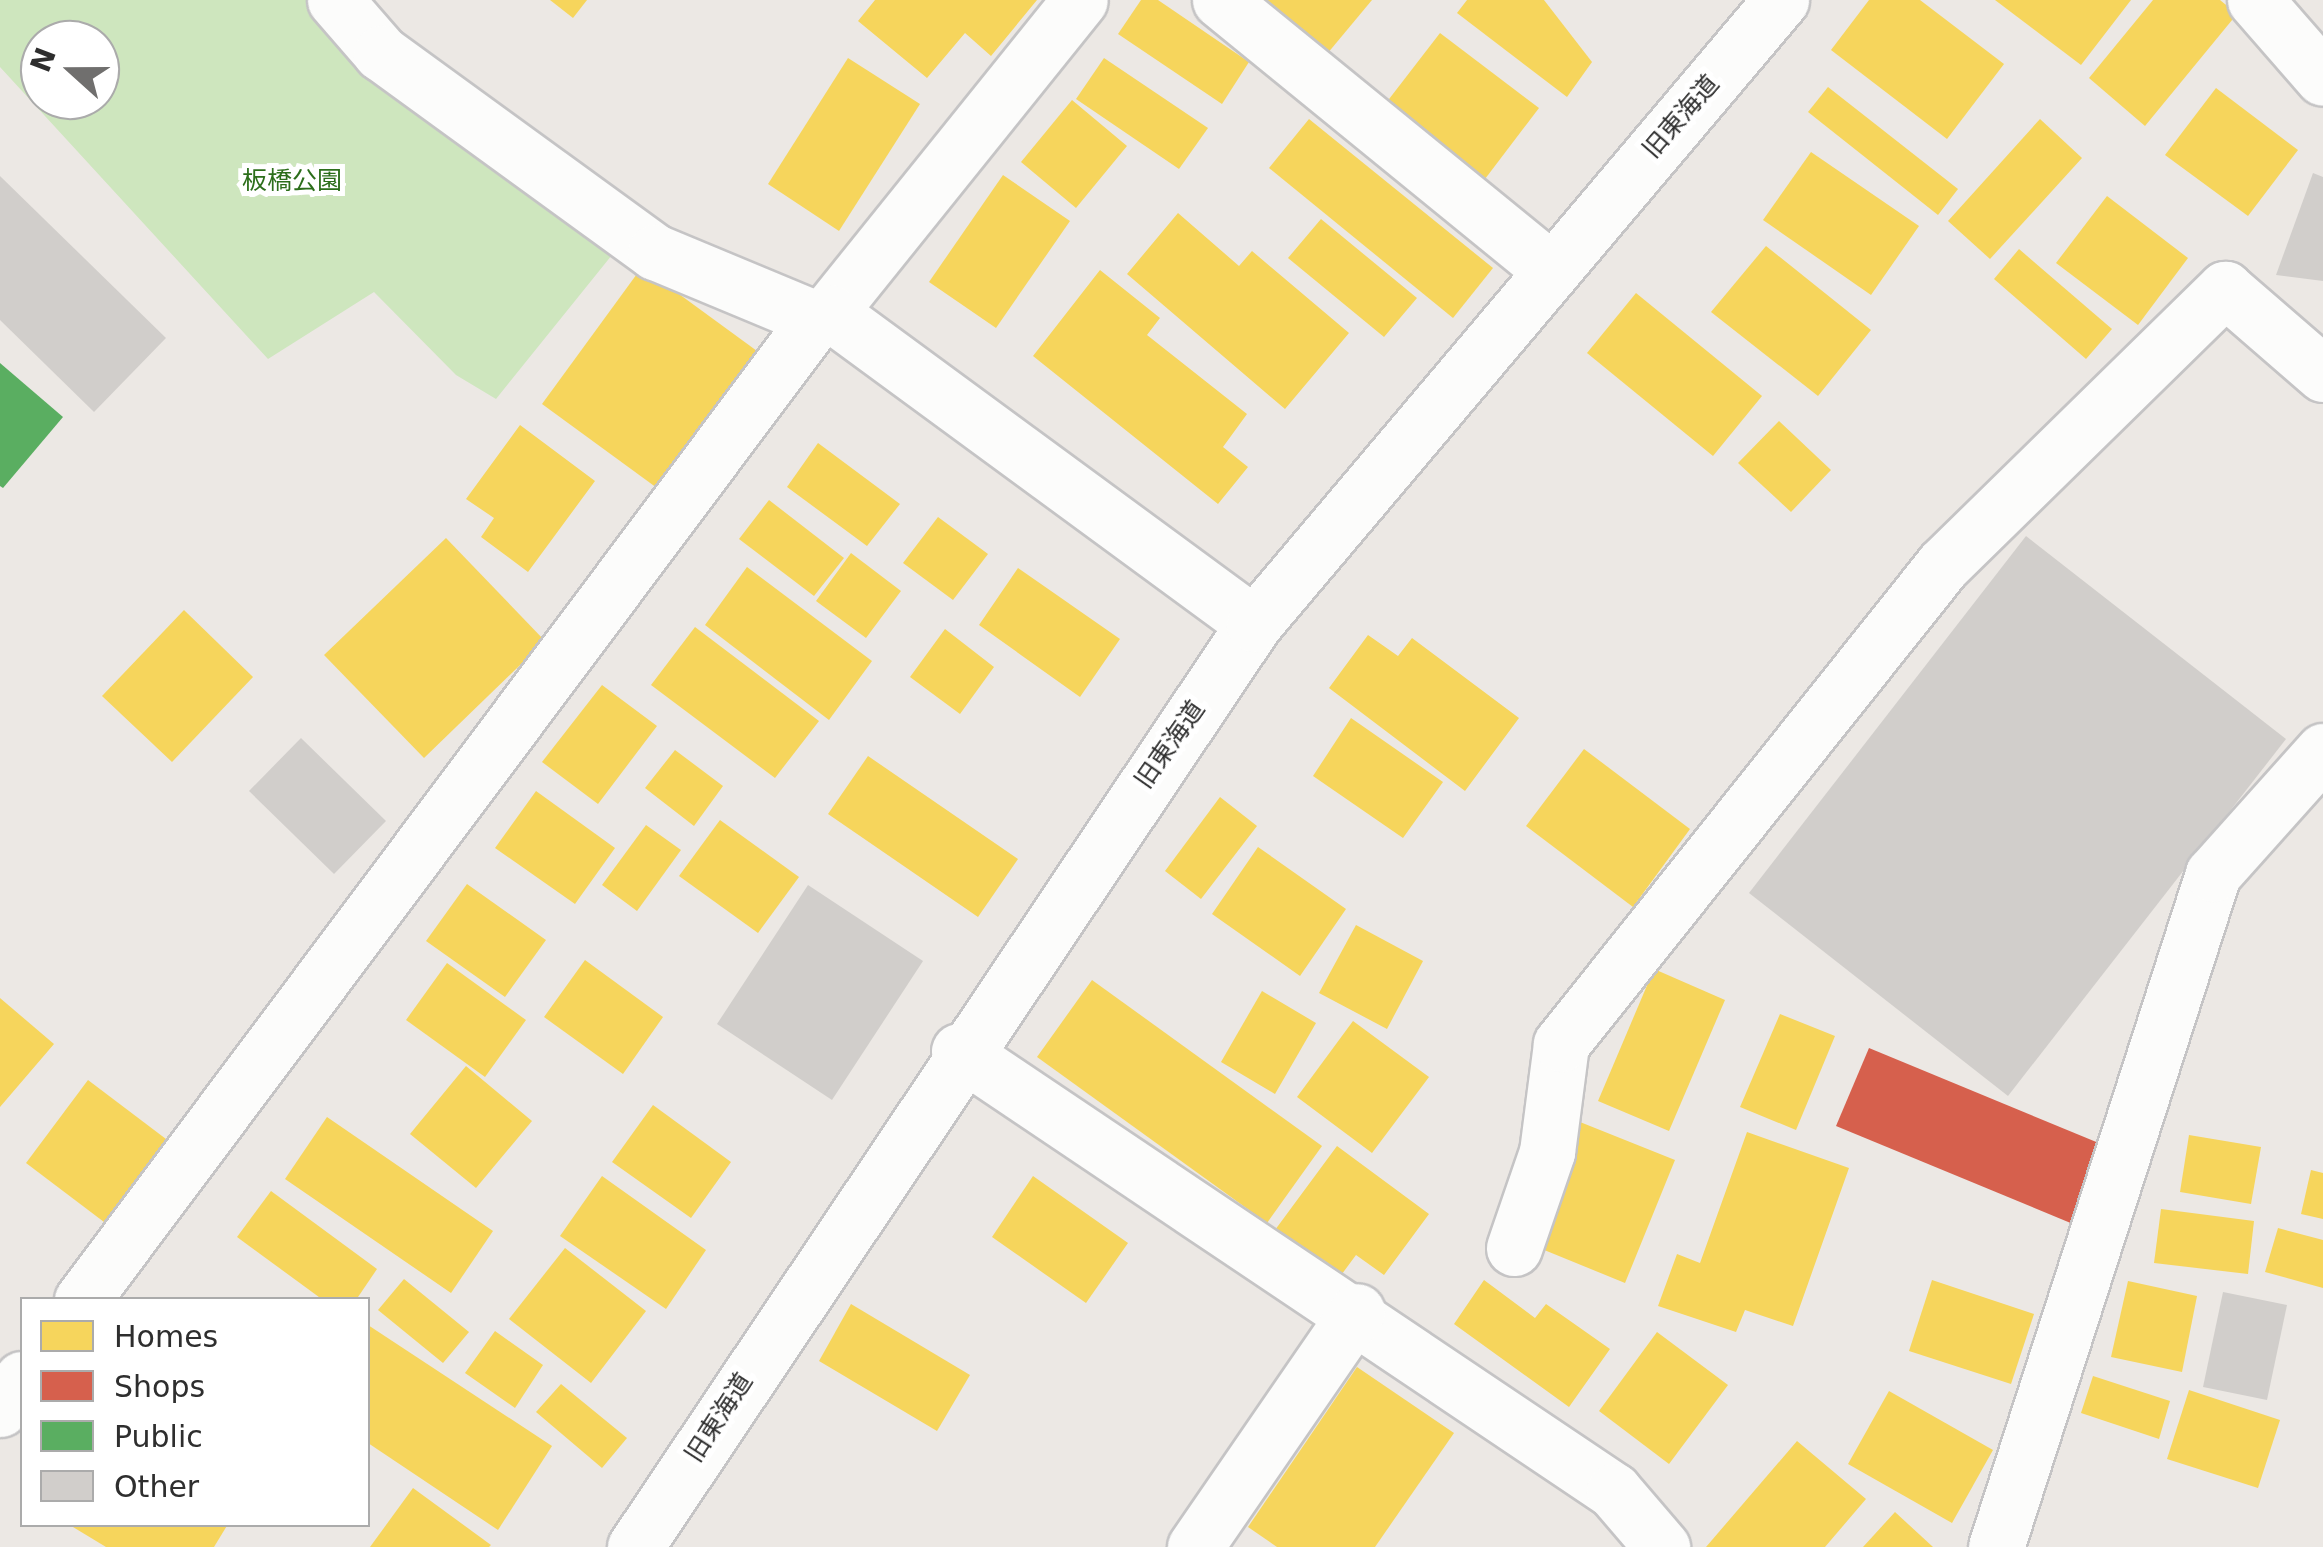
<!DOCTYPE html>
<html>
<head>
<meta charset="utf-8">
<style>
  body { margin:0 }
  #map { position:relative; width:2323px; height:1547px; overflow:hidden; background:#ece8e4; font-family:"DejaVu Sans","Noto Sans JP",sans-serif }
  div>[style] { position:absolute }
  .green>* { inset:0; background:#cee6be }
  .homes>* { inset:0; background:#f6d55c }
  .shops>* { inset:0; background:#d6604d }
  .public>* { inset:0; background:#5aae61 }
  .building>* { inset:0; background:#d1cecb }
  .roads { filter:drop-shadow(2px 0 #c5c4c5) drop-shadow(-2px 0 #c5c4c5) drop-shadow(0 2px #c5c4c5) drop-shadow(0 -2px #c5c4c5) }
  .minor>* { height:55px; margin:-27.5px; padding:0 27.5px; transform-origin:27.5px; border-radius:27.5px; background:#fcfcfb }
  span { translate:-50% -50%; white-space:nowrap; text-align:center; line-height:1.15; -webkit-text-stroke:10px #fff; paint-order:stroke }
  .street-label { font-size:25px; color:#2e2e2e }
  .park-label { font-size:25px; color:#2c6e1b }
  .legend { position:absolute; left:20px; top:1297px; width:350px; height:230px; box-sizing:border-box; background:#fff; border:2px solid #ababab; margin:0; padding:12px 18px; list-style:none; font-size:30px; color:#2e2e2e }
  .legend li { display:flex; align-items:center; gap:20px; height:50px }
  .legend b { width:50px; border:2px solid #ababab }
  .north { position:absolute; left:20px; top:20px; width:100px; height:100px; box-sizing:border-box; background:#fff; border:2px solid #ababab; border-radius:50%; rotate:291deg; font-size:28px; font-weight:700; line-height:40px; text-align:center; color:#2e2e2e }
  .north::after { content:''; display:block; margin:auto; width:35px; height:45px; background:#706f6e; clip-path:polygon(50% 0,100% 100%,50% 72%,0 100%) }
</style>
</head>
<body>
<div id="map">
  <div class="green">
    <div style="clip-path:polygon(evenodd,0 0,309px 0,616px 250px,496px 399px,456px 375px,374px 292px,268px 359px,0 67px,0 0,40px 40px,100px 40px,100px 100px,40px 100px,40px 40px)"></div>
  </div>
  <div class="homes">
    <div style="clip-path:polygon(550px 0,587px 0,573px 18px)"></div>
    <div style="clip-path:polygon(875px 0,1037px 0,991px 56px,965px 33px,927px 78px,858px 21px)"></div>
    <div style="clip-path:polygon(1141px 0,1158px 0,1249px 62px,1222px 104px,1118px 34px)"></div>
    <div style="clip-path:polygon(1262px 0,1372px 0,1327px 54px)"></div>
    <div style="clip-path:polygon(1467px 0,1544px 0,1592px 62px,1567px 97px,1457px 13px)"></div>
    <div style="clip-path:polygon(1869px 0,1920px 0,2004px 64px,1947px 139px,1831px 50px)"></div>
    <div style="clip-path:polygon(1995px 0,2131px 0,2081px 65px)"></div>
    <div style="clip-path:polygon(2153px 0,2220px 0,2237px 14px,2145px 126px,2089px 78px)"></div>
    <div style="clip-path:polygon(1440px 33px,1539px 108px,1485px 179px,1386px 103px)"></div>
    <div style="clip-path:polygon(848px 58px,920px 104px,839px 231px,768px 184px)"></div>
    <div style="clip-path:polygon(1104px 58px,1208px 128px,1179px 169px,1076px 99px)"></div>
    <div style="clip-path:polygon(1828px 87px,1958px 189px,1938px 215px,1808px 112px)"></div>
    <div style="clip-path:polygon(2216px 88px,2298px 150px,2248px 216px,2165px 155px)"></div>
    <div style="clip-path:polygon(1072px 100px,1127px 146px,1076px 208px,1021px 162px)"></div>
    <div style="clip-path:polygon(1309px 119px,1493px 268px,1453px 318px,1269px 168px)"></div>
    <div style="clip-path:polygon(2040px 119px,2082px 158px,1990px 259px,1948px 221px)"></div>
    <div style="clip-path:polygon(1811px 152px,1919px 226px,1871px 295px,1763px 220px)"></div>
    <div style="clip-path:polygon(1003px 175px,1070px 221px,996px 328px,929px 282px)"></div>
    <div style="clip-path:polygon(2107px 196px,2188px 258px,2138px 325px,2056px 263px)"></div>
    <div style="clip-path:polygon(1178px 213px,1239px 266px,1252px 251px,1349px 333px,1285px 409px,1127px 274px)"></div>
    <div style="clip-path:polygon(1321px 219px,1417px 298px,1384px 337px,1288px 258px)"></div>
    <div style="clip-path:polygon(1766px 246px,1871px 330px,1818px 396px,1711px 312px)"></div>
    <div style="clip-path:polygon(2019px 249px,2112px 329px,2086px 359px,1994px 279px)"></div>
    <div style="clip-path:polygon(642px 267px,757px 351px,657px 488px,542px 404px)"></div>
    <div style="clip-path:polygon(1100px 270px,1160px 318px,1147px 335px,1247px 414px,1223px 447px,1248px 467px,1218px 504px,1033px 356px)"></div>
    <div style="clip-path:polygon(1636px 293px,1762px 396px,1713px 456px,1587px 353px)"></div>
    <div style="clip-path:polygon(1779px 421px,1831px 470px,1791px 512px,1738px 463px)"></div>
    <div style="clip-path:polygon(520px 425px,595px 481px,528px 572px,481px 537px,494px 518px,466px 499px)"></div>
    <div style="clip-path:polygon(818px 443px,900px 504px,867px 546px,787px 487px)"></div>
    <div style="clip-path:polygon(769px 500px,844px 558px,814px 596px,739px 539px)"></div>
    <div style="clip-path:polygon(938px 517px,988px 554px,953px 600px,903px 563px)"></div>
    <div style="clip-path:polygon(446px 538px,545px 641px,424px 758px,324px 655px)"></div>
    <div style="clip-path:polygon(851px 553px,901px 591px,866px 638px,816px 601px)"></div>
    <div style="clip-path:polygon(747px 567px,872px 661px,829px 720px,705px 625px)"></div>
    <div style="clip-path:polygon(1018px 568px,1120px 639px,1080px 697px,979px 625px)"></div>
    <div style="clip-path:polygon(184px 610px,253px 677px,172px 762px,102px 696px)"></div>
    <div style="clip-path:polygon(695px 627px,819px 721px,775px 778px,651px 685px)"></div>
    <div style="clip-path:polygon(945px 629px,994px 667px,960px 714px,910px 677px)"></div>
    <div style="clip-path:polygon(1368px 635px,1398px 656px,1412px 638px,1519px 718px,1465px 791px,1329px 688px)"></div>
    <div style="clip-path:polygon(602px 685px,657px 726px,598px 804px,542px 762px)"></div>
    <div style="clip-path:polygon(1351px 718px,1443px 782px,1403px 838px,1313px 776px)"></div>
    <div style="clip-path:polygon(1584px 749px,1690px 829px,1633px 907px,1526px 826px)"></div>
    <div style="clip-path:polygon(675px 750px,723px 786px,694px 826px,645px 788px)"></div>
    <div style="clip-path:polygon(868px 756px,1018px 859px,978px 917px,828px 814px)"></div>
    <div style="clip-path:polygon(536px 791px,615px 848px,575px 904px,495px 848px)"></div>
    <div style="clip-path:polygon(1220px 797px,1257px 826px,1201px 899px,1165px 871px)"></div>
    <div style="clip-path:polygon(720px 820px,799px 877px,758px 933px,679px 876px)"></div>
    <div style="clip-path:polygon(646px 825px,681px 850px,637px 911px,602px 885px)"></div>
    <div style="clip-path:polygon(1258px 847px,1346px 909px,1300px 976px,1212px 914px)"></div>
    <div style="clip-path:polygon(467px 884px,546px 940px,505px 997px,426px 941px)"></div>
    <div style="clip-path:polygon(1356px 925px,1423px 961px,1387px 1029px,1319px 993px)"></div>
    <div style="clip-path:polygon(585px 960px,663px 1017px,623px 1074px,544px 1017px)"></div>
    <div style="clip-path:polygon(447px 963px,526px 1020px,485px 1077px,406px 1020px)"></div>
    <div style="clip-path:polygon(1654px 969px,1725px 1000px,1669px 1131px,1598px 1101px)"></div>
    <div style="clip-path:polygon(1092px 980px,1322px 1146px,1267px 1223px,1037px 1057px)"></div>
    <div style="clip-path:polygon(1262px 991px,1316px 1023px,1275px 1094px,1221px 1062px)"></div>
    <div style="clip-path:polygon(0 998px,54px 1044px,0 1107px)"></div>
    <div style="clip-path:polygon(1780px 1014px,1835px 1036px,1796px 1130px,1740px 1107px)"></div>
    <div style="clip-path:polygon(1353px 1021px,1429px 1077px,1372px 1153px,1297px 1097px)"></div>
    <div style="clip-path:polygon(466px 1066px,532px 1121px,476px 1188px,410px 1134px)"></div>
    <div style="clip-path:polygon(88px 1080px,166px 1139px,104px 1222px,26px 1163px)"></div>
    <div style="clip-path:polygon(653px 1105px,731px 1162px,691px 1218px,612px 1162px)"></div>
    <div style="clip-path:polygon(327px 1117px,493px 1231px,451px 1293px,285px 1179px)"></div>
    <div style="clip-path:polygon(1580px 1122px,1675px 1160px,1625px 1283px,1532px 1245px)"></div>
    <div style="clip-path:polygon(1747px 1132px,1849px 1168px,1793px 1326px,1745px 1310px,1736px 1332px,1658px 1306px,1677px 1254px,1700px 1263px)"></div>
    <div style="clip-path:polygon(2189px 1135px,2261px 1147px,2251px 1204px,2180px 1192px)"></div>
    <div style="clip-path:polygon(1337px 1146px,1429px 1214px,1384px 1275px,1356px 1255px,1339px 1278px,1275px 1230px)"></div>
    <div style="clip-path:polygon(2311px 1170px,2323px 1173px,2323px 1219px,2301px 1214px)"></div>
    <div style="clip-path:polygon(602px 1176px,706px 1250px,666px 1309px,560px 1236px)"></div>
    <div style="clip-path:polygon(1033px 1176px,1128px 1243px,1086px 1303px,992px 1237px)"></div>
    <div style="clip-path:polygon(271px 1191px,377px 1269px,356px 1300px,323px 1300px,237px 1237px)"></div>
    <div style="clip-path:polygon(2161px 1209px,2254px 1221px,2248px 1274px,2154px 1263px)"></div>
    <div style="clip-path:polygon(2278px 1228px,2323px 1240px,2323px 1288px,2265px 1272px)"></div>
    <div style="clip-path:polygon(565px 1248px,646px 1311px,591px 1383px,509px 1319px)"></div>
    <div style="clip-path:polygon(404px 1279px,469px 1332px,443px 1363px,378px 1310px)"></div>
    <div style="clip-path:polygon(1484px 1280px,1535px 1318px,1546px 1304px,1610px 1349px,1569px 1407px,1454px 1324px)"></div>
    <div style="clip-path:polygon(1932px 1280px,2034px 1314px,2011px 1384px,1909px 1351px)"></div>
    <div style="clip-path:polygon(2128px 1281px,2197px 1296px,2182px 1372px,2111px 1357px)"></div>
    <div style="clip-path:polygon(851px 1304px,970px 1375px,937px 1431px,819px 1361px)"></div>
    <div style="clip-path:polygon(368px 1325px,552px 1446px,498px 1530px,368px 1443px)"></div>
    <div style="clip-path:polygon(495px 1331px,543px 1365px,515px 1408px,465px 1373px)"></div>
    <div style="clip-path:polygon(1657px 1332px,1728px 1385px,1669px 1464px,1599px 1411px)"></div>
    <div style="clip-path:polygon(1357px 1367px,1454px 1433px,1375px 1547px,1277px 1547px,1248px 1527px)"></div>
    <div style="clip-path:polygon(2093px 1376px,2170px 1401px,2159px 1439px,2081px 1413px)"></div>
    <div style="clip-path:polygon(561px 1384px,627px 1438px,602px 1468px,536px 1412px)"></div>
    <div style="clip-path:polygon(2189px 1390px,2280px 1420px,2258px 1488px,2167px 1459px)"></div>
    <div style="clip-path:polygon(1889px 1391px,1993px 1450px,1952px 1523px,1848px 1464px)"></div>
    <div style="clip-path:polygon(1797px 1441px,1866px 1499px,1825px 1547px,1706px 1547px)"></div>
    <div style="clip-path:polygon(413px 1488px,491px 1545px,489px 1547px,370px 1547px)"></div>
    <div style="clip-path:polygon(1895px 1512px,1933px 1547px,1863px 1547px)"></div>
    <div style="clip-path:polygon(68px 1524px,228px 1524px,214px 1547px,106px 1547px)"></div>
  </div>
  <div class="shops">
    <div style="clip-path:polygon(1869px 1048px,2106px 1146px,2073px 1224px,1836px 1126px)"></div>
  </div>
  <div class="public">
    <div style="clip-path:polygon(0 363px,63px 417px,3px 488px,0 486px)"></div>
  </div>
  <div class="building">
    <div style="clip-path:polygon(2313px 173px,2323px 177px,2323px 281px,2276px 275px)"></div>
    <div style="clip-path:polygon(0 176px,166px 338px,94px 412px,0 320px)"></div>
    <div style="clip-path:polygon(2026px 536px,2286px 739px,2008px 1096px,1749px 893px)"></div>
    <div style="clip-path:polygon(301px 738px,386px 821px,334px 874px,249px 791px)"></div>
    <div style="clip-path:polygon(808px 885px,923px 961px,832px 1100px,717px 1024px)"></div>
    <div style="clip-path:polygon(2223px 1292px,2287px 1305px,2267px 1400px,2203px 1387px)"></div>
  </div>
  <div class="roads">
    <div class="minor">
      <div style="left:335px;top:0;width:70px;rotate:49deg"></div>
      <div style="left:381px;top:53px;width:339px;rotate:36deg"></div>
      <div style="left:655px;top:252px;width:174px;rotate:22.6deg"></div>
      <div style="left:1220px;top:0;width:426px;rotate:39.2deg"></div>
      <div style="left:2255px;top:0;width:103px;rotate:48.9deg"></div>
      <div style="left:829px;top:312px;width:400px;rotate:-51.2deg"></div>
      <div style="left:959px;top:1051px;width:789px;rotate:33.89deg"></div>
      <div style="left:1614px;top:1491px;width:74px;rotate:49.4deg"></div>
      <div style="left:1514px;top:1248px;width:102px;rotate:-71deg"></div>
      <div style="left:1547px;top:1152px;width:109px;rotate:-82.6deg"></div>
      <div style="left:1561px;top:1044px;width:613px;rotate:-51.43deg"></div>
      <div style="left:1943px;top:565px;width:395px;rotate:-44.4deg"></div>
      <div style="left:2225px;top:289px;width:130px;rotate:40.9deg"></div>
      <div style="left:82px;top:1300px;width:1225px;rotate:-53.2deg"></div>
      <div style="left:816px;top:319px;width:15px;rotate:-28deg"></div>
      <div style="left:829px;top:312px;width:527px;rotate:36.28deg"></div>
      <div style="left:0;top:1409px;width:37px;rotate:-54deg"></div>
      <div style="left:635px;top:1547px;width:1111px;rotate:-56.15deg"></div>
      <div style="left:1254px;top:624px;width:817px;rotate:-49.82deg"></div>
      <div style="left:1195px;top:1547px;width:286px;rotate:-55.5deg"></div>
      <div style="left:1996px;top:1547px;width:707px;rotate:-72.13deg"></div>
      <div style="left:2213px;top:874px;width:165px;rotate:-48.2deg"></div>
    </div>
  </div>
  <div class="street-label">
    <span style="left:1681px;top:117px;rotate:-49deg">旧東海道</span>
    <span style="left:1170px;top:745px;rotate:-55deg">旧東海道</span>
    <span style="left:719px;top:1418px;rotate:-57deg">旧東海道</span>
  </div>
  <div class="park-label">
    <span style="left:292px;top:181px">板橋公園</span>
  </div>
  <ul class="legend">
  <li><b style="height:28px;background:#f6d55c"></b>Homes</li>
  <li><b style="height:28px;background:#d6604d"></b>Shops</li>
  <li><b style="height:28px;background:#5aae61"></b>Public</li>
  <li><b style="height:28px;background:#d1cecb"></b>Other</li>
  </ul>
  <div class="north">N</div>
</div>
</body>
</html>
